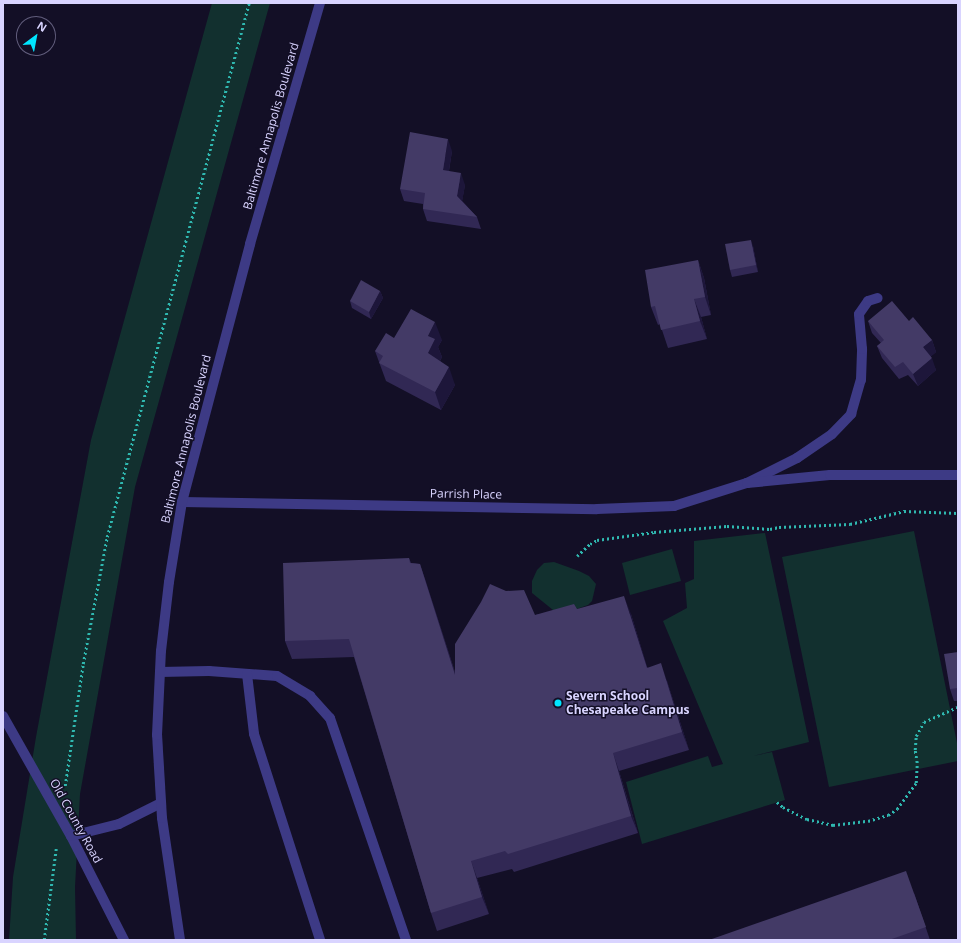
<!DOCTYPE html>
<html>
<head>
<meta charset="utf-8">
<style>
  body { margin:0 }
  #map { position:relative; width:961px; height:943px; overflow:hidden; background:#130f26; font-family:"Open Sans",sans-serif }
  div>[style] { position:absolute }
  .green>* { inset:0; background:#12302f }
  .path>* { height:2.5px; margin-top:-1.25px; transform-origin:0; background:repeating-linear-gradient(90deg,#2fb8b0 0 2px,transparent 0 5px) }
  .service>* { height:10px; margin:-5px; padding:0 5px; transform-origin:5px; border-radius:5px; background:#3d3a85 }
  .minor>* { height:10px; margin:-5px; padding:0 5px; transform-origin:5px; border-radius:5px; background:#3d3a85 }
  .tertiary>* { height:10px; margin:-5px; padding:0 5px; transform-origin:5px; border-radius:5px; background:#3d3a85 }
  .wall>* { inset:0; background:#312854 }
  .shaded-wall>* { inset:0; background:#1d163a }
  .building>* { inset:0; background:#433a66 }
  .dots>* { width:11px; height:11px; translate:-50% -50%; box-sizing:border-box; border:2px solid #130f26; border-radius:50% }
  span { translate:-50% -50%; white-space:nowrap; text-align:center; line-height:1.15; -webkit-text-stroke:3px #130f26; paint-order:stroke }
  .street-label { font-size:12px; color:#d9d4ff }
  .poi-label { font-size:12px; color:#d9d4ff; font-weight:700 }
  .left { translate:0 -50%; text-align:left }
  .frame { position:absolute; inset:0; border:4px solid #d9d4ff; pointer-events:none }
  .north { position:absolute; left:16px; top:16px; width:40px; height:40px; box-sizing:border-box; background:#130f26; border:1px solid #625e7d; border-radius:50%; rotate:32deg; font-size:11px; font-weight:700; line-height:16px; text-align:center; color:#d9d4ff }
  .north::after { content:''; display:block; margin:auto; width:14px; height:18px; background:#00e5ff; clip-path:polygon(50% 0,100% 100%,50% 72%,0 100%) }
</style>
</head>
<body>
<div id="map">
  <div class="green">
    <div style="clip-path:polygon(212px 3px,270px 3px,135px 487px,80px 794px,75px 887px,76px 940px,9px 940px,13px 877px,36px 737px,91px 440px)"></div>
    <div style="clip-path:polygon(914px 531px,958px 748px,958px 761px,829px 787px,782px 557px)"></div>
    <div style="clip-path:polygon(765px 533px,809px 742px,753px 756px,772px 752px,785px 800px,642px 844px,626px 782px,708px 756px,712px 767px,723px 764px,663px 621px,687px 608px,685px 583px,694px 579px,694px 541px)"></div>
    <div style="clip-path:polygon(672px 549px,681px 581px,630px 595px,622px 563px)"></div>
    <div style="clip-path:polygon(554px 562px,579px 571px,589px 576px,596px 584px,592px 601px,588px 605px,574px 610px,553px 610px,532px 593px,532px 581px,537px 570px,544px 563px)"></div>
  </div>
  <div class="path">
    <div style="left:577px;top:556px;width:18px;rotate:-43deg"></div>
    <div style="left:590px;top:544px;width:8px;rotate:-30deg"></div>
    <div style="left:597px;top:540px;width:58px;rotate:-8deg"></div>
    <div style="left:654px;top:532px;width:73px;rotate:-4.7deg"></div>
    <div style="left:727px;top:526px;width:43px;rotate:4deg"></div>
    <div style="left:770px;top:529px;width:9px;rotate:-13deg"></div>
    <div style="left:779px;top:527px;width:71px;rotate:-2.4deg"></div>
    <div style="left:850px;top:524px;width:56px;rotate:-13.5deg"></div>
    <div style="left:904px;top:511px;width:54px;rotate:2.1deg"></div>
    <div style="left:65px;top:786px;width:123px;rotate:-81.6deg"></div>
    <div style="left:83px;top:664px;width:129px;rotate:-79.3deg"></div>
    <div style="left:107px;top:537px;width:553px;rotate:-75.11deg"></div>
    <div style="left:777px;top:802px;width:8px;rotate:40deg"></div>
    <div style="left:783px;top:807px;width:27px;rotate:27deg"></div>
    <div style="left:807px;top:819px;width:27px;rotate:13deg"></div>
    <div style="left:833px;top:825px;width:35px;rotate:-7deg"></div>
    <div style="left:868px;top:821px;width:21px;rotate:-17deg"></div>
    <div style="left:888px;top:815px;width:11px;rotate:-34deg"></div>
    <div style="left:897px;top:809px;width:32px;rotate:-54deg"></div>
    <div style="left:916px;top:783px;width:20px;rotate:-87deg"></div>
    <div style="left:917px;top:763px;width:13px;rotate:-99deg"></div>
    <div style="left:915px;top:750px;width:14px;rotate:-86deg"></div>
    <div style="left:916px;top:736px;width:16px;rotate:-60deg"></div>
    <div style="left:924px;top:722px;width:37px;rotate:-24deg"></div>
    <div style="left:44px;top:940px;width:92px;rotate:-82.5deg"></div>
  </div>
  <div class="service">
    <div style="left:747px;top:483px;width:56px;rotate:-26.6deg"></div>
    <div style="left:797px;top:458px;width:42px;rotate:-34.4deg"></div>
    <div style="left:832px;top:434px;width:28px;rotate:-46deg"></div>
    <div style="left:851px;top:414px;width:35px;rotate:-74deg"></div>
    <div style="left:861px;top:380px;width:31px;rotate:-88deg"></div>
    <div style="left:862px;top:349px;width:35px;rotate:-95deg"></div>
    <div style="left:859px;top:314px;width:16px;rotate:-55deg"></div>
    <div style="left:868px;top:301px;width:10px;rotate:-17deg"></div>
    <div style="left:160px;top:672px;width:49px;rotate:-1.2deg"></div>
    <div style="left:209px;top:671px;width:68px;rotate:4.2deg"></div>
    <div style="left:277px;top:676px;width:39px;rotate:31deg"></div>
    <div style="left:310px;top:696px;width:30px;rotate:48deg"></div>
    <div style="left:330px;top:718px;width:235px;rotate:71.1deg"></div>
    <div style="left:247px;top:674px;width:60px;rotate:83.3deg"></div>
    <div style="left:254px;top:734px;width:216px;rotate:72.2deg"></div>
  </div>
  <div class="minor">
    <div style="left:182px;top:502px;width:415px;rotate:1deg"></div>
    <div style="left:597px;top:509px;width:77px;rotate:-2.2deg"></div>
    <div style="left:674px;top:506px;width:77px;rotate:-17.5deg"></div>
    <div style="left:747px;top:483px;width:83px;rotate:-5.5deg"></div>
    <div style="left:830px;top:475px;width:128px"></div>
    <div style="left:3px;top:716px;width:138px;rotate:60.5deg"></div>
    <div style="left:71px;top:836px;width:117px;rotate:63deg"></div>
  </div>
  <div class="tertiary">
    <div style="left:71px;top:836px;width:49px;rotate:-14deg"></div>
    <div style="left:119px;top:824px;width:47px;rotate:-26.6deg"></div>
    <div style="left:180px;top:940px;width:123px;rotate:-98.4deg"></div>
    <div style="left:162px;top:818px;width:83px;rotate:-93.4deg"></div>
    <div style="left:157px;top:735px;width:84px;rotate:-87.3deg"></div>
    <div style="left:161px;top:651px;width:69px;rotate:-83.4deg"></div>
    <div style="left:169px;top:582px;width:81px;rotate:-80.8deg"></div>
    <div style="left:182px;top:502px;width:267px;rotate:-75.2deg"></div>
    <div style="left:250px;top:244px;width:251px;rotate:-73.8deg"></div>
  </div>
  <div class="wall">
    <div style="clip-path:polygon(452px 151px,449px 171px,465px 185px,462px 201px,477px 217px,481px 229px,427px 221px,423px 209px,423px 204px,404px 201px,400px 189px)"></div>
    <div style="clip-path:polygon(753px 246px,758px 272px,732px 277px,730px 270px)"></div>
    <div style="clip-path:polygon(698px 260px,704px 278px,711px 315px,701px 317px,707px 339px,668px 348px,660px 324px,658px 325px,651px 307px)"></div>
    <div style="clip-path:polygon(380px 291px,383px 298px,371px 319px,352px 308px,350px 301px)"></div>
    <div style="clip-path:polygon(868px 321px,909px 321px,932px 340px,936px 352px,930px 357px,936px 370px,918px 386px,908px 375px,899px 379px,882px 358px,877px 346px,881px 343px,872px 333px)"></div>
    <div style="clip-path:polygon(442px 340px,438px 347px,442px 357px,440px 361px,455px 385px,441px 410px,386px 381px,375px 351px)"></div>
    <div style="clip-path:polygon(409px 558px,411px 563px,420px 564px,426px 582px,455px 672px,535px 615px,577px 609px,631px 614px,647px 667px,667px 681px,689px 750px,619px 771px,638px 833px,514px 872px,512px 869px,477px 878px,489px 914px,437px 931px,431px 913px,354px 657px,292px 659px,285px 641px)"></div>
    <div style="clip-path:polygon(958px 652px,958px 701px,954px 701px,950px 689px)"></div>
    <div style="clip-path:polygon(914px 893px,930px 940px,709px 940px)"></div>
  </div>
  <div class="shaded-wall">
    <div style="clip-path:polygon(448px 139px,452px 151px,447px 182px,443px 170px)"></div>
    <div style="clip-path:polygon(461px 173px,465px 185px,461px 208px,457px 196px)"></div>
    <div style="clip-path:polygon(751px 240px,753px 246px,758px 272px,756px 265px)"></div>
    <div style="clip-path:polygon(698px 260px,704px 278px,711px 315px,705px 297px)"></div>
    <div style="clip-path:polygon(380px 291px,383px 298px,371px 319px,369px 312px)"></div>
    <div style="clip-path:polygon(694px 299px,701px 317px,707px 339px,700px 321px)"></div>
    <div style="clip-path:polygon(435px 322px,442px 340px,438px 347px,442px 357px,434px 371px,428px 353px,428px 336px)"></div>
    <div style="clip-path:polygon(932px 340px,936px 352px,927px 360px,923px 347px)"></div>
    <div style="clip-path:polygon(932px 358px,936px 370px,918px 386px,913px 374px)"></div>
    <div style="clip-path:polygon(449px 367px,455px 385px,441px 410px,435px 392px)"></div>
    <div style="clip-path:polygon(420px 564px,426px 582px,461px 692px,455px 675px)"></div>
    <div style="clip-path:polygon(624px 596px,631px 614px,653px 686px,647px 668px)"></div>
    <div style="clip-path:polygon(661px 663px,667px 681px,689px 750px,682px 732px)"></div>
    <div style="clip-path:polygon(613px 753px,619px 771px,638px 833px,631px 816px)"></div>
    <div style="clip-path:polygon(471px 861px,477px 878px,489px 914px,482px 897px)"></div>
  </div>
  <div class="building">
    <div style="clip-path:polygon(410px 132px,448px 139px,443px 170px,461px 173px,457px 196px,477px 217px,423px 209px,425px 193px,400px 189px)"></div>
    <div style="clip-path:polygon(751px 240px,756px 265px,730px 270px,725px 244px)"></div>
    <div style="clip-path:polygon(698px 260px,705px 297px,694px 299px,700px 321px,661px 330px,655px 306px,651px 307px,645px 270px)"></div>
    <div style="clip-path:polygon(361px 280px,380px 291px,369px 312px,350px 301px)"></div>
    <div style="clip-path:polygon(892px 301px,909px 321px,913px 317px,932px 340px,923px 347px,932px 358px,913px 374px,903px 362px,895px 367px,877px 346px,884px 340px,868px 321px)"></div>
    <div style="clip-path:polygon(411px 309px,435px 322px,428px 336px,435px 339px,428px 353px,449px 367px,435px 392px,379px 363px,383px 356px,375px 351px,386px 333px,394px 338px)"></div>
    <div style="clip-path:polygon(409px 558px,410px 563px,420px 564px,455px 675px,455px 644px,481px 602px,490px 584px,506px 591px,524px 590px,535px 615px,574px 604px,577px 609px,624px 596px,647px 668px,661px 663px,682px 732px,613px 753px,631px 816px,508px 854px,505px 851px,471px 861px,482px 897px,431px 913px,349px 639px,285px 641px,283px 563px)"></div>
    <div style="clip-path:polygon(958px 652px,958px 688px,950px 689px,944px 654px)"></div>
    <div style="clip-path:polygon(906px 871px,926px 927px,889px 940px,709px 940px)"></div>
  </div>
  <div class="dots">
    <div style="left:558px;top:703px;background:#00e5ff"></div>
  </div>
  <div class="street-label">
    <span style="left:271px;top:126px;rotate:-74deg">Baltimore Annapolis Boulevard</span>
    <span style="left:186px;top:439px;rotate:-76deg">Baltimore Annapolis Boulevard</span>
    <span style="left:466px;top:494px;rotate:1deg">Parrish Place</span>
    <span style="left:76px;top:821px;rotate:61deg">Old County Road</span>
  </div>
  <div class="poi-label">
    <span class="left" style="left:566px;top:703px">Severn School<br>Chesapeake Campus</span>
  </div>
  <div class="frame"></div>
  <div class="north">N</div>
</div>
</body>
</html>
